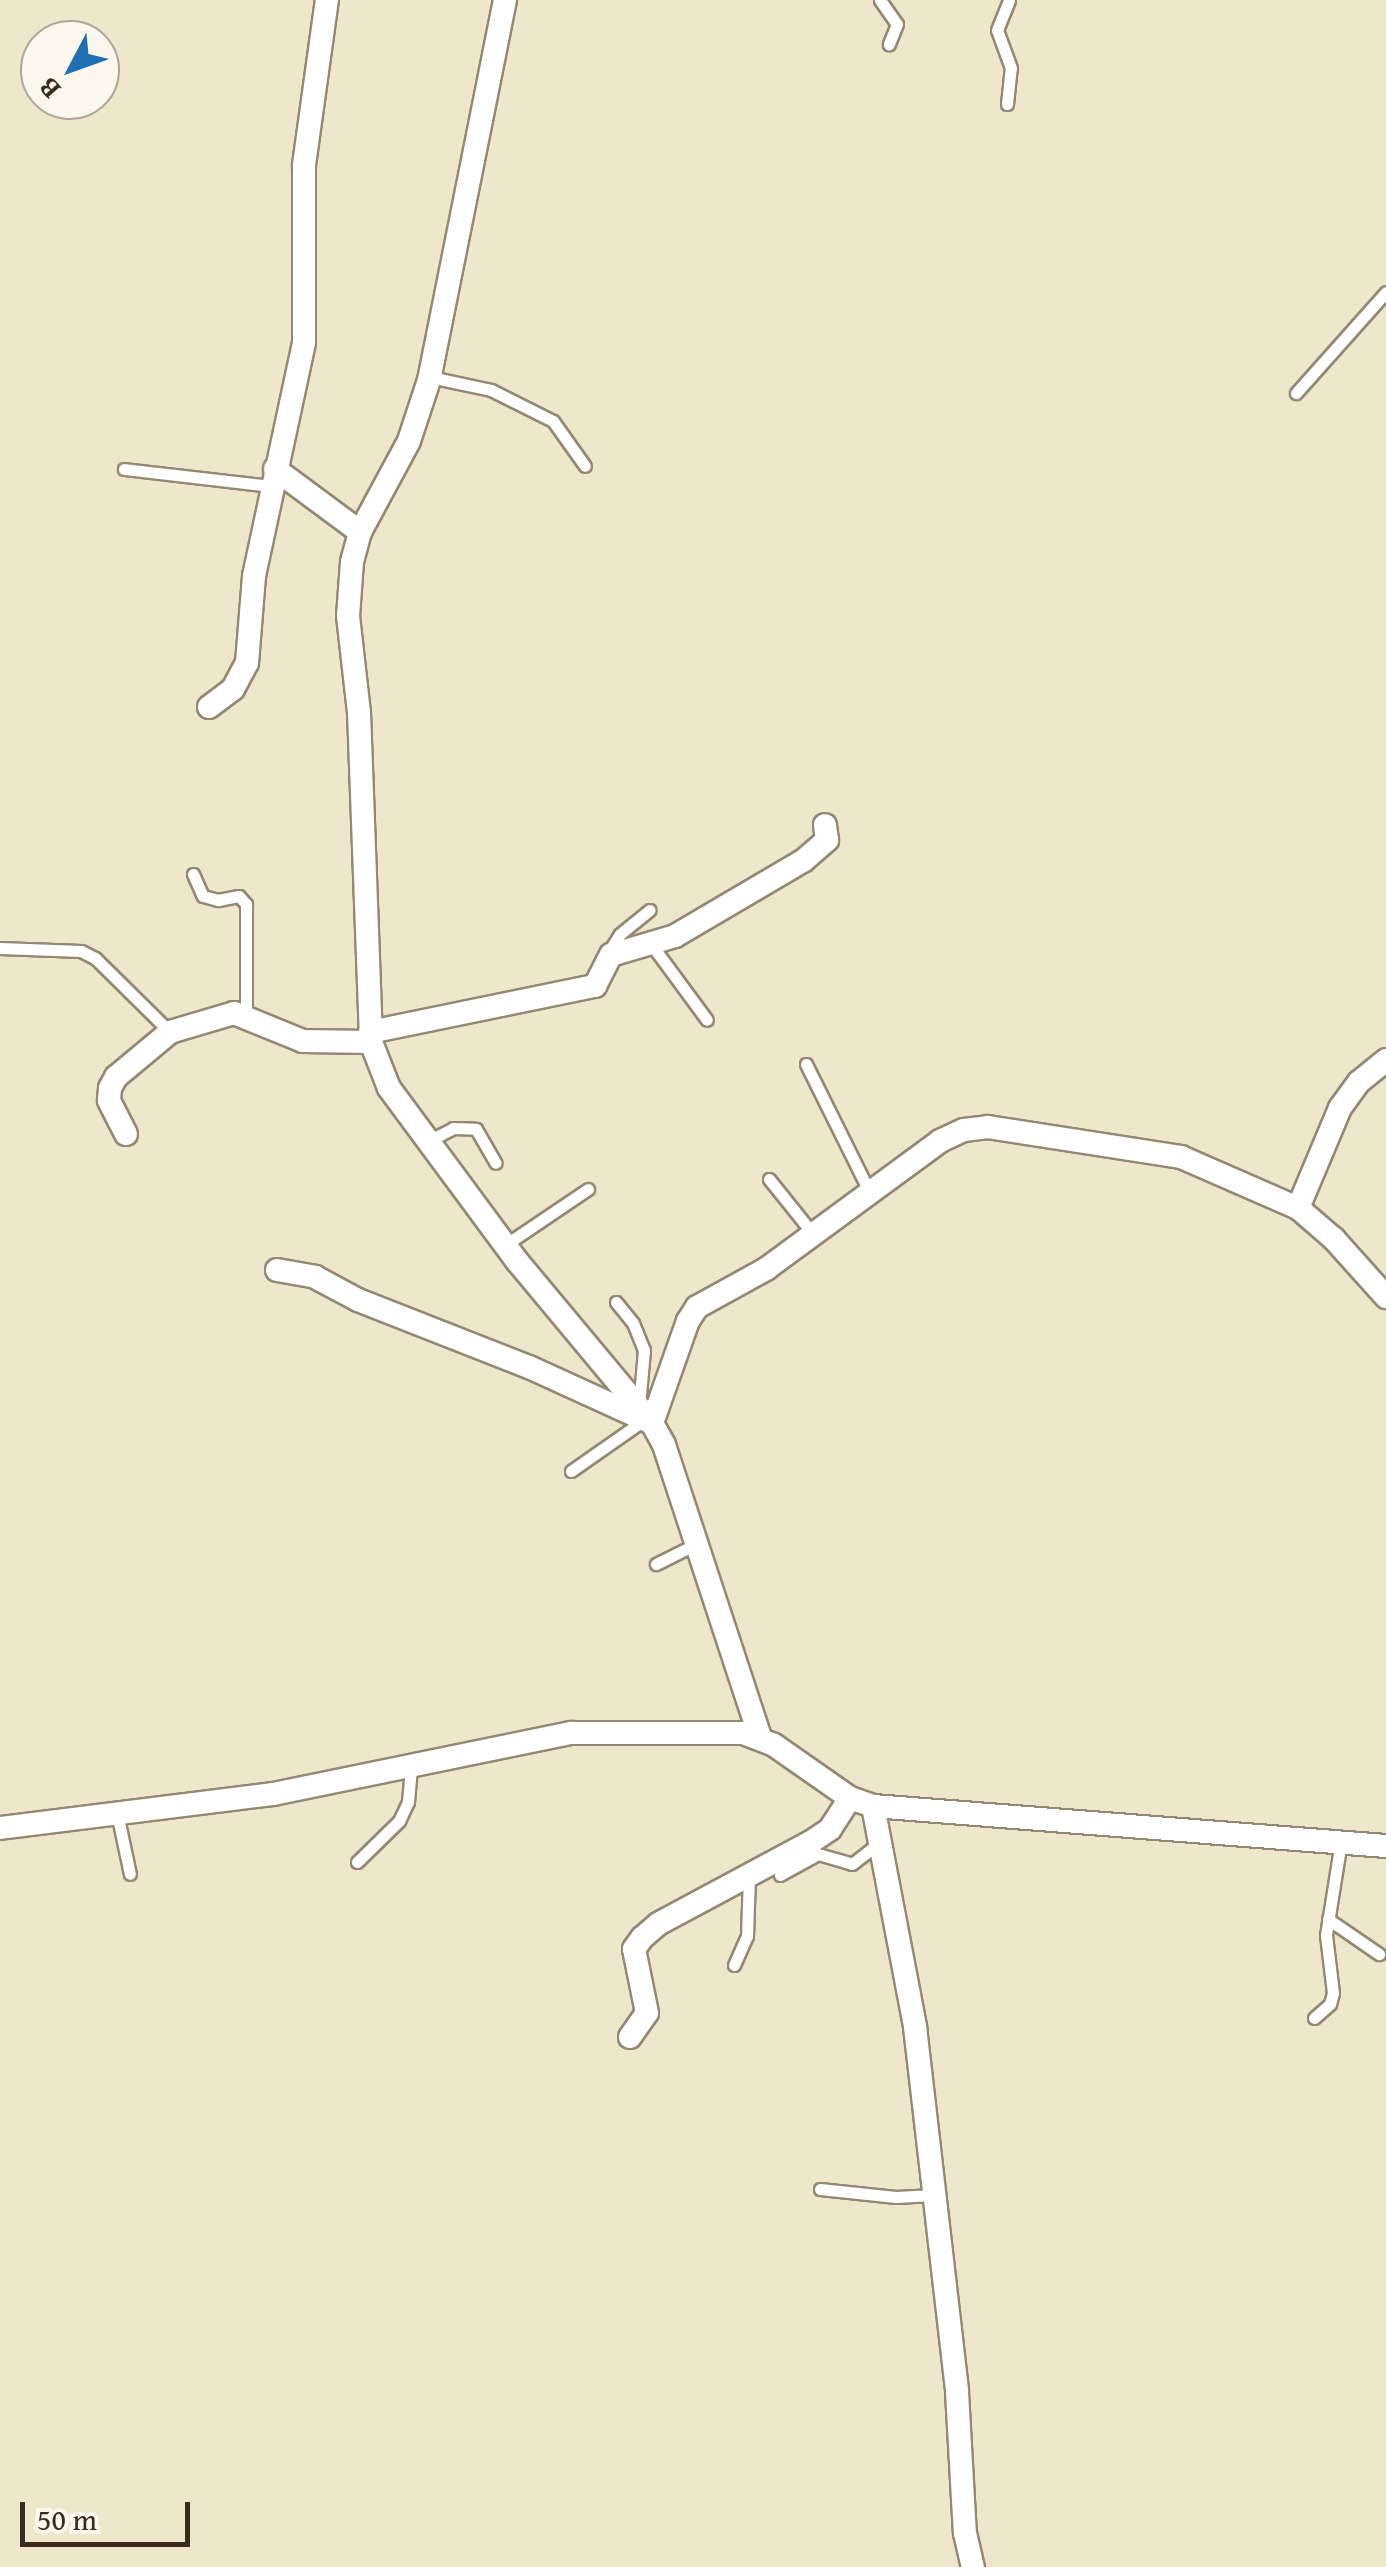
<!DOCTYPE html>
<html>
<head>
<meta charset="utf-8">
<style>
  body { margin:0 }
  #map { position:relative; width:1386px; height:2567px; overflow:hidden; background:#eee7cb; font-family:"Gentium Book Plus",serif }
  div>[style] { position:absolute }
  .roads { filter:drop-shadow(2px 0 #948874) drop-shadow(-2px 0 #948874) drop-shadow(0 2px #948874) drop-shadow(0 -2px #948874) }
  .service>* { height:11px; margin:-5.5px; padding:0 5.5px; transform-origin:5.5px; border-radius:5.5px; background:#fff }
  .minor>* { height:22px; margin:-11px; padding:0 11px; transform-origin:11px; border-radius:11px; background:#fff }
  span { translate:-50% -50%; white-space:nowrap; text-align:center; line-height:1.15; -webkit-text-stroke:9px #fbf7ec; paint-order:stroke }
  .north { position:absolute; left:20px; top:20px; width:100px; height:100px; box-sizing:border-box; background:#fbf7ec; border:2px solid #aea59a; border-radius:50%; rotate:229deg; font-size:28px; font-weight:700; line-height:40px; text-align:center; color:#3b2a1e }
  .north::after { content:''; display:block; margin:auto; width:35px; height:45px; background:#1f6fb2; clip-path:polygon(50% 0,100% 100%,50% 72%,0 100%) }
  .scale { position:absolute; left:20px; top:2502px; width:170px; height:45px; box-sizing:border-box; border:5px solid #3b2a1e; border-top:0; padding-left:12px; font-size:30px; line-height:35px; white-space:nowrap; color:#3b2a1e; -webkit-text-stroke:8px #fbf7ec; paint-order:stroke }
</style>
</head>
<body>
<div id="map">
  <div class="roads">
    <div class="service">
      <div style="left:880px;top:0;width:29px;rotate:55deg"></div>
      <div style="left:897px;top:24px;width:22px;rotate:112deg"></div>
      <div style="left:1007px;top:104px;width:36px;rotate:-84deg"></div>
      <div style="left:1011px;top:68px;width:40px;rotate:-110.2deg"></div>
      <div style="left:997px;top:30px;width:32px;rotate:-68deg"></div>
      <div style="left:430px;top:377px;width:62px;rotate:12deg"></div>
      <div style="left:491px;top:390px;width:69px;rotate:26.6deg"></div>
      <div style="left:553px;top:421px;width:55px;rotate:54.6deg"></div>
      <div style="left:1296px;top:393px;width:135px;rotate:-48.3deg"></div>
      <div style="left:124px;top:469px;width:149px;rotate:6.6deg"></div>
      <div style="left:193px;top:874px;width:24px;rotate:66deg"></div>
      <div style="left:203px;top:896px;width:16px;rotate:15deg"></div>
      <div style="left:218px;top:900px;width:21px;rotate:-11deg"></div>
      <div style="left:239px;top:896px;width:11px;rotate:49deg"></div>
      <div style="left:246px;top:904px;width:113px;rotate:90deg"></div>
      <div style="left:651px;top:944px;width:94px;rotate:53.6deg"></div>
      <div style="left:0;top:948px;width:81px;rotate:2.1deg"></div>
      <div style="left:81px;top:951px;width:16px;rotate:27deg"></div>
      <div style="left:95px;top:958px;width:105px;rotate:44.6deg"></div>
      <div style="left:608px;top:953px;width:22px;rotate:-58deg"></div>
      <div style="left:620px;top:934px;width:38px;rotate:-39deg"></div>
      <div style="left:806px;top:1064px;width:144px;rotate:63.6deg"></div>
      <div style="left:428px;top:1141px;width:28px;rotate:-27deg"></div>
      <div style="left:453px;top:1128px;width:23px;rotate:2deg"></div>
      <div style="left:476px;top:1129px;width:39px;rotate:60deg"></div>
      <div style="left:769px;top:1179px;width:70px;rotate:51.3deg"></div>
      <div style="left:505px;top:1245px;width:100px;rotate:-34deg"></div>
      <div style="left:616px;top:1302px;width:27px;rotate:51deg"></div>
      <div style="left:633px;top:1323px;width:29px;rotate:68deg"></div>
      <div style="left:644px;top:1350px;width:56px;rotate:95.1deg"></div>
      <div style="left:571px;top:1471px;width:89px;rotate:-34.9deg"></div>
      <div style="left:656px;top:1564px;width:45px;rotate:-26.6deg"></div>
      <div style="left:117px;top:1813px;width:62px;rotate:78deg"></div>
      <div style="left:357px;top:1862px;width:59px;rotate:-44.3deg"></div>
      <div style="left:399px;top:1821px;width:21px;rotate:-65deg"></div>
      <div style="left:408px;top:1802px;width:37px;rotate:-85deg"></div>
      <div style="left:780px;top:1875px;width:43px;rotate:-28.9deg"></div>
      <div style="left:818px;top:1854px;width:35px;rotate:16deg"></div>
      <div style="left:852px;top:1864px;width:36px;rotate:-38deg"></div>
      <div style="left:1328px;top:1919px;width:62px;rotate:34.5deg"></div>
      <div style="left:734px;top:1965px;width:32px;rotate:-66deg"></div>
      <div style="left:747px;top:1936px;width:61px;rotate:-88.1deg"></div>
      <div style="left:1314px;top:2018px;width:21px;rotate:-41deg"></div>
      <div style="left:1330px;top:2004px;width:11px;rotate:-75deg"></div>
      <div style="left:1333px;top:1993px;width:58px;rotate:-96.9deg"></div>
      <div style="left:1326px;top:1935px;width:95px;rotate:-80.9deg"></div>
      <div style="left:820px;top:2189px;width:76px;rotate:6deg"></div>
      <div style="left:896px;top:2197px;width:38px;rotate:-3deg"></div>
    </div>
    <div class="minor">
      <div style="left:505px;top:0;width:384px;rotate:101.3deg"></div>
      <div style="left:430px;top:377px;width:67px;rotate:108.2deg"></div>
      <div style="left:409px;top:441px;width:103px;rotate:118.3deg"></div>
      <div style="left:360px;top:532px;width:31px;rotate:105deg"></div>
      <div style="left:352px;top:562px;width:54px;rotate:94.2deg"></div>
      <div style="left:348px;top:616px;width:97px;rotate:83.5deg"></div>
      <div style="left:359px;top:712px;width:330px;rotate:87.9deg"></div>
      <div style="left:371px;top:1042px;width:49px;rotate:68.6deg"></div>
      <div style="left:389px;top:1088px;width:215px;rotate:53.5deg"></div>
      <div style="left:517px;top:1261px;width:211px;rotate:50.2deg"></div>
      <div style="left:652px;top:1423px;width:25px;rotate:61deg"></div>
      <div style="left:664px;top:1445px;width:307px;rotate:71.8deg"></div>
      <div style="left:275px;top:469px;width:106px;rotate:36.5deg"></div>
      <div style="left:209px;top:707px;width:30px;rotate:-37deg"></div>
      <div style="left:233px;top:689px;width:30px;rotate:-62deg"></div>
      <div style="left:247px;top:663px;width:87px;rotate:-85.4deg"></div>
      <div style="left:254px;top:576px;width:238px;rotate:-77.9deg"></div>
      <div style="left:304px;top:343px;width:178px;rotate:-90deg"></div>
      <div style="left:304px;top:165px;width:167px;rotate:-82.1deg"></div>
      <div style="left:370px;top:1032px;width:230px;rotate:-11.6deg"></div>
      <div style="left:595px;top:986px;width:35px;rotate:-63deg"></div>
      <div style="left:611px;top:955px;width:67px;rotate:-16.5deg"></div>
      <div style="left:675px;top:936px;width:148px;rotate:-30.4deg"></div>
      <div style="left:803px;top:861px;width:32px;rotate:-41deg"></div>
      <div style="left:827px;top:840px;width:15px;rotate:-98deg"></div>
      <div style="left:126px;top:1134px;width:38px;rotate:-117deg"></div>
      <div style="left:109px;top:1100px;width:12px;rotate:-85deg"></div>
      <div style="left:110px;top:1088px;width:13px;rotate:-61deg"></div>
      <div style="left:116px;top:1077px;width:70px;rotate:-39.8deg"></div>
      <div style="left:170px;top:1032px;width:67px;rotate:-16.5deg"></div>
      <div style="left:234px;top:1013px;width:74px;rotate:22.1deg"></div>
      <div style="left:303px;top:1041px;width:68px;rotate:0.8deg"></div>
      <div style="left:1298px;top:1208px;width:108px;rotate:-67.2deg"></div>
      <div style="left:1340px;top:1108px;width:32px;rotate:-54deg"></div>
      <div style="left:1359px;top:1082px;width:35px;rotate:-39deg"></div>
      <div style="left:277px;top:1270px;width:39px;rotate:10deg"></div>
      <div style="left:315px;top:1277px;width:49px;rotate:28.1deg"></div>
      <div style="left:358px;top:1300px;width:184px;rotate:21.4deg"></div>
      <div style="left:529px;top:1367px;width:135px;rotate:24.5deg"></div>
      <div style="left:652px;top:1423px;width:108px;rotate:-70.6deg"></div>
      <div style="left:688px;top:1321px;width:17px;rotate:-57deg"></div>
      <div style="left:697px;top:1307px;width:79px;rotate:-28.8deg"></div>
      <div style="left:766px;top:1269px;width:216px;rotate:-36.3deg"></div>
      <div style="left:940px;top:1141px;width:26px;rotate:-25deg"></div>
      <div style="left:964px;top:1130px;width:24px;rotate:-7deg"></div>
      <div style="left:988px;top:1127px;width:195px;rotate:8.8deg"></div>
      <div style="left:1181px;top:1157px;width:128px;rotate:23.6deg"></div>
      <div style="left:1298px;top:1208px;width:48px;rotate:40.7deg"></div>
      <div style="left:1334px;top:1239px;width:78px;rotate:48.1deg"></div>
      <div style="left:873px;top:1806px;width:225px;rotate:79.2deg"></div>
      <div style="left:915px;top:2027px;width:367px;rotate:83.4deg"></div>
      <div style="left:957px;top:2392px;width:141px;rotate:86.8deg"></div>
      <div style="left:965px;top:2533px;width:35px;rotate:77deg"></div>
      <div style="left:0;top:1828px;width:275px;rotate:-7.1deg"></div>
      <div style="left:273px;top:1794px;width:304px;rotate:-11.6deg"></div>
      <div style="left:571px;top:1733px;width:172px"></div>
      <div style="left:743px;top:1733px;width:33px;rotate:21deg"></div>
      <div style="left:774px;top:1745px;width:93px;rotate:34.9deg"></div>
      <div style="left:850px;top:1798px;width:24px;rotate:19deg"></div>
      <div style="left:873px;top:1806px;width:515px;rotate:4.46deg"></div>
      <div style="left:630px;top:2037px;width:29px;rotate:-55deg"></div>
      <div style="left:647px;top:2013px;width:65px;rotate:-101.5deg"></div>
      <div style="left:634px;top:1949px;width:14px;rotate:-54deg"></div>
      <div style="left:642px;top:1938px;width:21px;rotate:-41deg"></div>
      <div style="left:658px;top:1924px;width:174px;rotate:-28.2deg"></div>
      <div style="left:811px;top:1842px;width:23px;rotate:-34deg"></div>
      <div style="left:830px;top:1829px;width:37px;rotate:-57deg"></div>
    </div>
  </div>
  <div class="north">B</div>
  <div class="scale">50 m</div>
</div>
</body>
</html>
